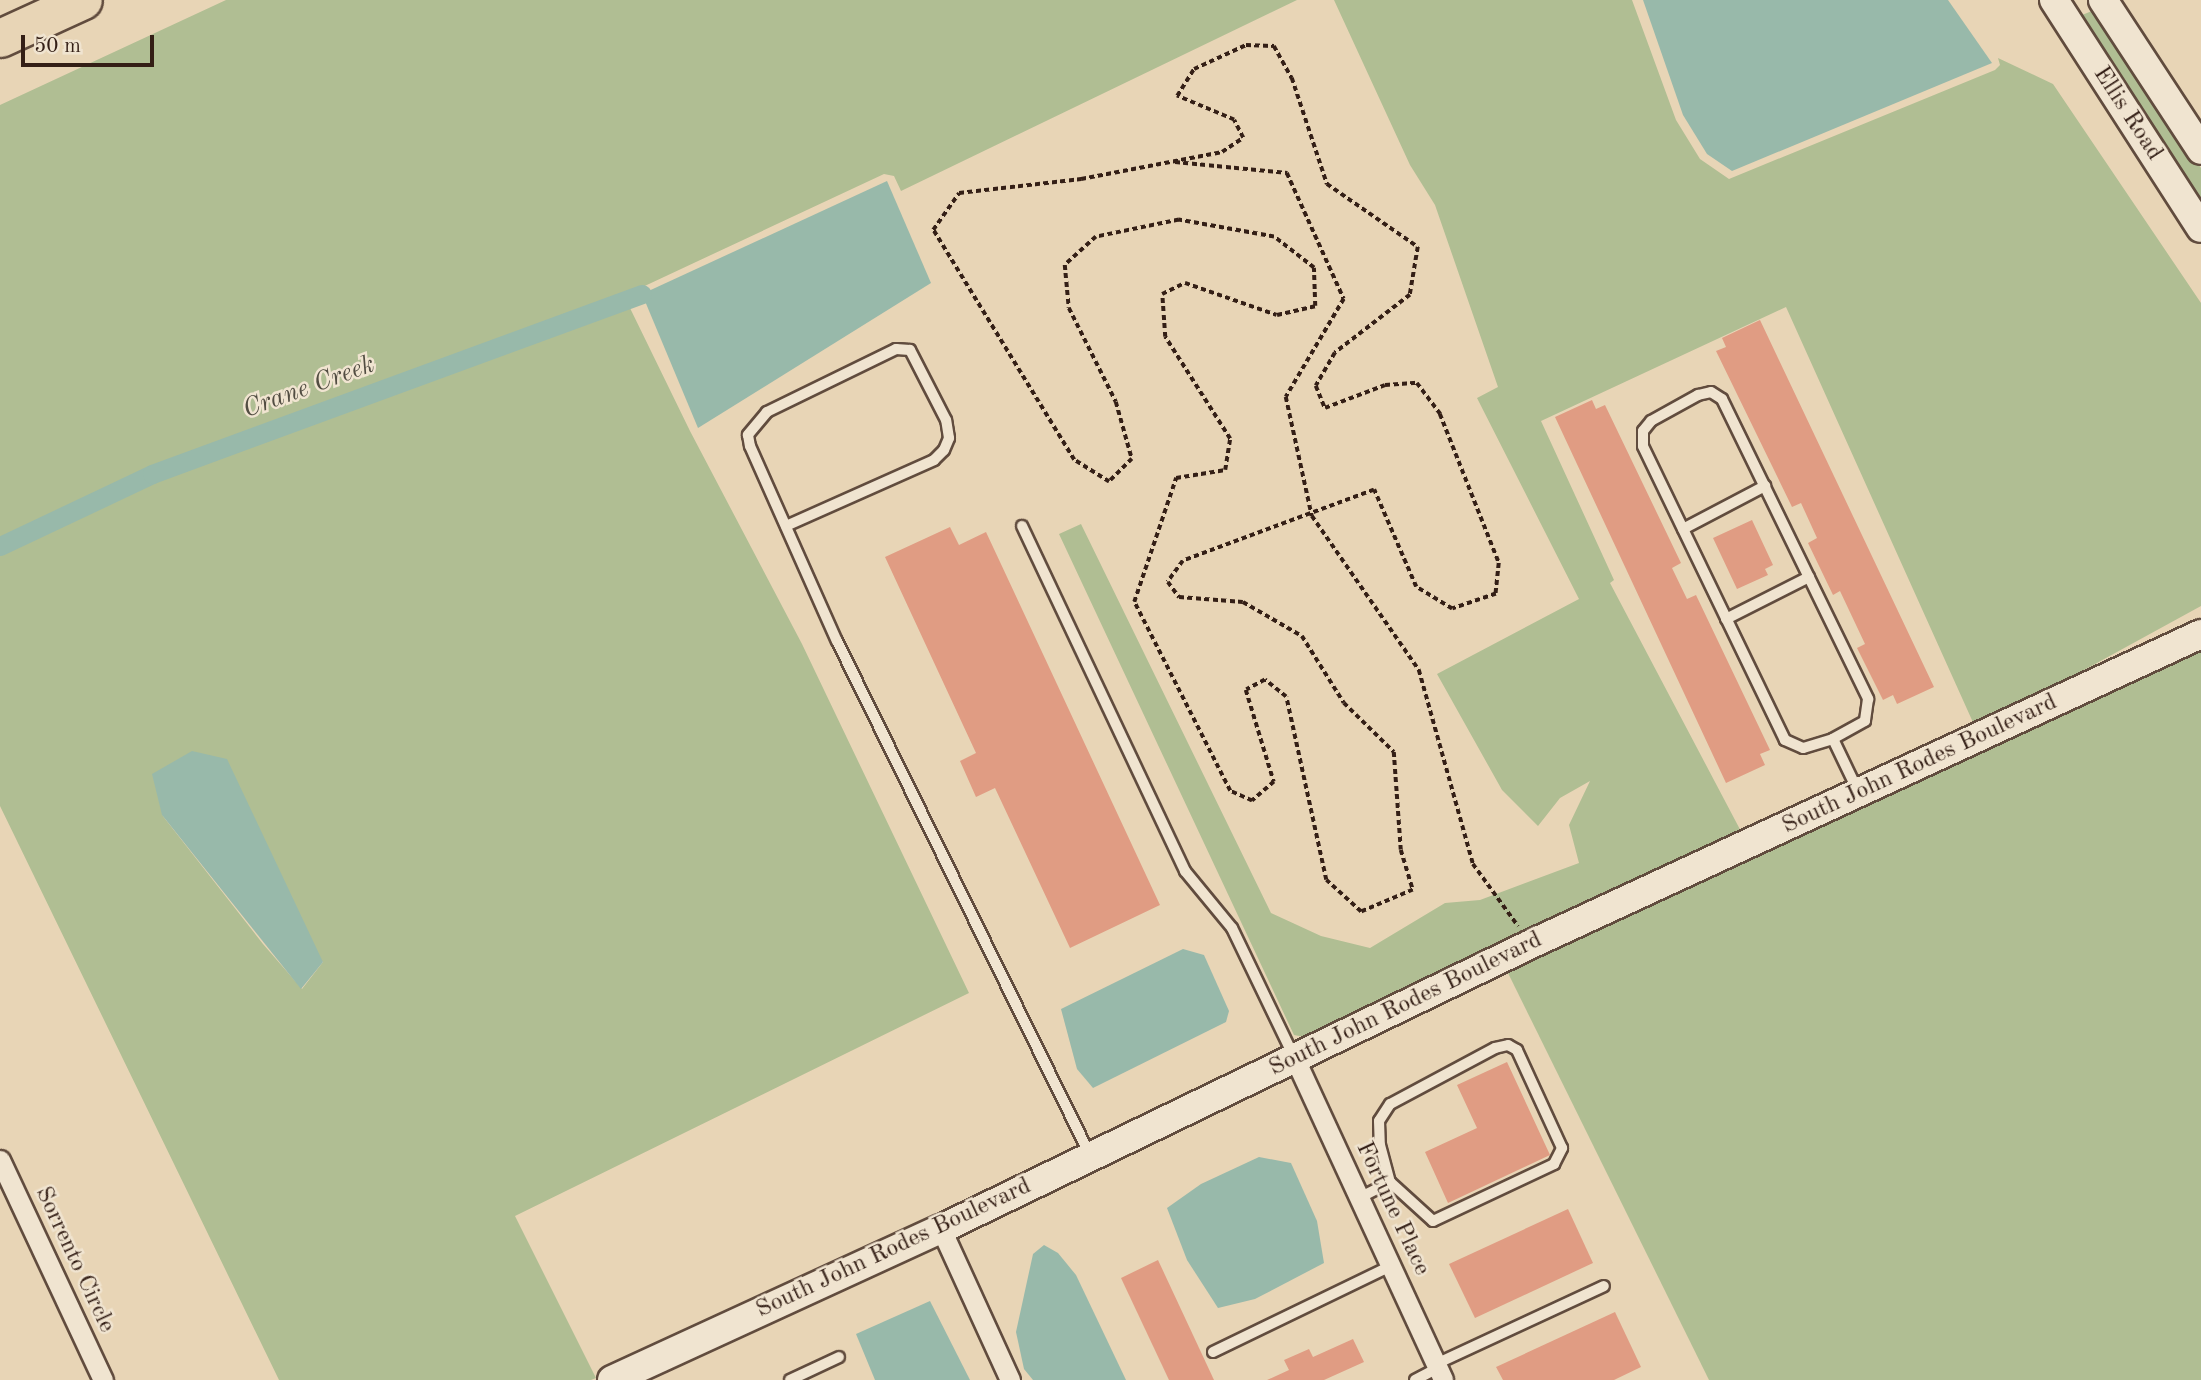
<!DOCTYPE html>
<html>
<head>
<meta charset="utf-8">
<style>
  body { margin:0 }
  #map { position:relative; width:2201px; height:1380px; overflow:hidden; background:#e8d5b6; font-family:"Old Standard TT",serif }
  div>[style] { position:absolute }
  .green>* { inset:0; background:#b0be93 }
  .water>* { inset:0; background:#98b9aa }
  .canal>* { height:19px; margin:-9.5px; padding:0 9.5px; transform-origin:9.5px; border-radius:9.5px; background:#98b9aa }
  .building>* { inset:0; background:#e09c83 }
  .path>* { height:3.5px; margin-top:-1.75px; transform-origin:0; background:repeating-linear-gradient(90deg,#341f16 0 5px,transparent 0 8.5px) }
  .roads { filter:drop-shadow(2px 0 #614c3e) drop-shadow(-2px 0 #614c3e) drop-shadow(0 2px #614c3e) drop-shadow(0 -2px #614c3e) }
  .lane>* { height:10px; margin:-5px; padding:0 5px; transform-origin:5px; border-radius:5px; background:#f0e4d0 }
  .street>* { height:19px; margin:-9.5px; padding:0 9.5px; transform-origin:9.5px; border-radius:9.5px; background:#f0e4d0 }
  .secondary>* { height:28px; margin:-14px; padding:0 14px; transform-origin:14px; border-radius:14px; background:#f0e4d0 }
  .highway>* { height:37px; margin:-18.5px; padding:0 18.5px; transform-origin:18.5px; border-radius:18.5px; background:#e8d5b6 }
  span { translate:-50% -50%; white-space:nowrap; text-align:center; line-height:1.15; -webkit-text-stroke:5px #f0e4d0; paint-order:stroke }
  .street-label { font-size:24px; color:#341f16 }
  .water-label { font-size:26px; color:#524d42; font-style:italic }
  .scale { position:absolute; left:21px; top:35px; width:133px; height:32px; box-sizing:border-box; border:4px solid #341f16; border-top:0; padding-left:9px; font-size:21px; line-height:24px; white-space:nowrap; color:#341f16; -webkit-text-stroke:5px #f0e4d0; paint-order:stroke }
</style>
</head>
<body>
<div id="map">
  <div class="green">
    <div style="clip-path:polygon(evenodd,226px 0,1297px 0,901px 191px,894px 176px,884px 174px,634px 291px,635px 302px,629px 306px,690px 431px,802px 644px,969px 993px,515px 1216px,596px 1378px,591px 1380px,279px 1380px,0 806px,0 105px,226px 0,162px 815px,323px 962px,302px 989px,263px 944px,162px 815px)"></div>
    <div style="clip-path:polygon(1334px 0,1632px 0,1676px 120px,1700px 159px,1729px 179px,1995px 70px,2000px 65px,1998px 58px,2053px 84px,2201px 303px,2201px 606px,1976px 729px,1786px 307px,1541px 421px,1614px 580px,1610px 583px,1744px 837px,1315px 1039px,1294px 1035px,1059px 534px,1081px 524px,1271px 913px,1321px 936px,1370px 948px,1445px 903px,1480px 900px,1579px 863px,1569px 825px,1590px 781px,1560px 798px,1538px 826px,1502px 790px,1437px 674px,1579px 599px,1477px 398px,1498px 387px,1435px 205px,1410px 165px)"></div>
    <div style="clip-path:polygon(2097px 9px,2201px 168px,2201px 209px,2077px 17px)"></div>
    <div style="clip-path:polygon(2201px 644px,2201px 1380px,1709px 1380px,1506px 969px)"></div>
  </div>
  <div class="water">
    <div style="clip-path:polygon(1643px 0,1948px 0,1992px 63px,1732px 171px,1707px 154px,1683px 115px)"></div>
    <div style="clip-path:polygon(887px 181px,931px 283px,698px 428px,642px 294px)"></div>
    <div style="clip-path:polygon(192px 751px,227px 759px,323px 962px,301px 989px,162px 815px,152px 774px)"></div>
    <div style="clip-path:polygon(1183px 949px,1204px 955px,1229px 1011px,1226px 1022px,1093px 1088px,1077px 1069px,1061px 1009px)"></div>
    <div style="clip-path:polygon(1259px 1157px,1291px 1163px,1317px 1221px,1324px 1263px,1255px 1299px,1218px 1308px,1187px 1260px,1167px 1208px,1201px 1184px)"></div>
    <div style="clip-path:polygon(1044px 1245px,1058px 1253px,1076px 1275px,1126px 1380px,1033px 1380px,1024px 1369px,1016px 1332px,1033px 1254px)"></div>
    <div style="clip-path:polygon(930px 1301px,970px 1380px,875px 1380px,856px 1334px)"></div>
  </div>
  <div class="canal">
    <div style="left:0;top:546px;width:168px;rotate:-25.3deg"></div>
    <div style="left:152px;top:474px;width:522px;rotate:-20.17deg"></div>
  </div>
  <div class="building">
    <div style="clip-path:polygon(1760px 320px,1934px 687px,1897px 704px,1893px 695px,1883px 700px,1857px 648px,1865px 644px,1840px 591px,1833px 595px,1808px 543px,1817px 538px,1801px 503px,1792px 507px,1716px 351px,1726px 347px,1722px 338px)"></div>
    <div style="clip-path:polygon(1592px 400px,1596px 409px,1605px 405px,1681px 563px,1672px 568px,1687px 599px,1696px 595px,1770px 750px,1760px 754px,1765px 765px,1726px 783px,1555px 417px)"></div>
    <div style="clip-path:polygon(1752px 520px,1773px 565px,1765px 569px,1768px 575px,1737px 589px,1713px 538px)"></div>
    <div style="clip-path:polygon(950px 527px,959px 545px,986px 532px,1160px 905px,1070px 948px,995px 788px,976px 797px,960px 761px,976px 753px,885px 557px)"></div>
    <div style="clip-path:polygon(1507px 1062px,1550px 1155px,1448px 1203px,1425px 1152px,1477px 1128px,1457px 1085px)"></div>
    <div style="clip-path:polygon(1568px 1209px,1593px 1263px,1475px 1318px,1449px 1264px)"></div>
    <div style="clip-path:polygon(1158px 1260px,1214px 1380px,1169px 1380px,1121px 1278px)"></div>
    <div style="clip-path:polygon(1615px 1312px,1641px 1367px,1614px 1380px,1503px 1380px,1496px 1367px)"></div>
    <div style="clip-path:polygon(1353px 1339px,1364px 1362px,1324px 1380px,1267px 1380px,1289px 1370px,1284px 1360px,1309px 1349px,1313px 1357px)"></div>
  </div>
  <div class="path">
    <div style="left:1246px;top:45px;width:28px;rotate:2deg"></div>
    <div style="left:1274px;top:46px;width:37px;rotate:61deg"></div>
    <div style="left:1292px;top:78px;width:112px;rotate:71.7deg"></div>
    <div style="left:1327px;top:184px;width:111px;rotate:34.7deg"></div>
    <div style="left:1418px;top:247px;width:49px;rotate:99.5deg"></div>
    <div style="left:1410px;top:295px;width:95px;rotate:142.3deg"></div>
    <div style="left:1335px;top:353px;width:38px;rotate:120deg"></div>
    <div style="left:1316px;top:386px;width:24px;rotate:68deg"></div>
    <div style="left:1325px;top:408px;width:64px;rotate:-21deg"></div>
    <div style="left:1385px;top:385px;width:32px;rotate:-4deg"></div>
    <div style="left:1417px;top:383px;width:39px;rotate:53deg"></div>
    <div style="left:1440px;top:414px;width:160px;rotate:68.4deg"></div>
    <div style="left:1499px;top:563px;width:31px;rotate:96deg"></div>
    <div style="left:1496px;top:594px;width:46px;rotate:161.2deg"></div>
    <div style="left:1452px;top:609px;width:42px;rotate:-148.6deg"></div>
    <div style="left:1416px;top:587px;width:106px;rotate:-113.4deg"></div>
    <div style="left:1374px;top:490px;width:204px;rotate:159.6deg"></div>
    <div style="left:1183px;top:561px;width:26px;rotate:126deg"></div>
    <div style="left:1168px;top:582px;width:19px;rotate:54deg"></div>
    <div style="left:1179px;top:597px;width:64px;rotate:4.5deg"></div>
    <div style="left:1243px;top:602px;width:68px;rotate:30deg"></div>
    <div style="left:1302px;top:636px;width:79px;rotate:57.9deg"></div>
    <div style="left:1344px;top:703px;width:70px;rotate:44.4deg"></div>
    <div style="left:1394px;top:752px;width:98px;rotate:85.9deg"></div>
    <div style="left:1401px;top:850px;width:42px;rotate:73.3deg"></div>
    <div style="left:1413px;top:890px;width:56px;rotate:157.1deg"></div>
    <div style="left:1361px;top:912px;width:47px;rotate:-137.6deg"></div>
    <div style="left:1326px;top:880px;width:187px;rotate:-102.3deg"></div>
    <div style="left:1286px;top:697px;width:27px;rotate:-141deg"></div>
    <div style="left:1265px;top:680px;width:21px;rotate:152deg"></div>
    <div style="left:1246px;top:690px;width:96px;rotate:73.1deg"></div>
    <div style="left:1274px;top:782px;width:29px;rotate:139deg"></div>
    <div style="left:1252px;top:801px;width:24px;rotate:-156deg"></div>
    <div style="left:1230px;top:791px;width:212px;rotate:-116.9deg"></div>
    <div style="left:1134px;top:602px;width:131px;rotate:-71.3deg"></div>
    <div style="left:1176px;top:478px;width:50px;rotate:-9.3deg"></div>
    <div style="left:1225px;top:470px;width:31px;rotate:-81deg"></div>
    <div style="left:1230px;top:439px;width:121px;rotate:-122.5deg"></div>
    <div style="left:1165px;top:337px;width:43px;rotate:-94deg"></div>
    <div style="left:1162px;top:294px;width:25px;rotate:-26deg"></div>
    <div style="left:1185px;top:283px;width:97px;rotate:19.2deg"></div>
    <div style="left:1277px;top:315px;width:39px;rotate:-13deg"></div>
    <div style="left:1315px;top:306px;width:38px;rotate:-92deg"></div>
    <div style="left:1314px;top:268px;width:51px;rotate:-142.2deg"></div>
    <div style="left:1274px;top:237px;width:97px;rotate:-169.9deg"></div>
    <div style="left:1179px;top:220px;width:85px;rotate:168.4deg"></div>
    <div style="left:1096px;top:237px;width:42px;rotate:137.9deg"></div>
    <div style="left:1065px;top:265px;width:43px;rotate:84.7deg"></div>
    <div style="left:1069px;top:308px;width:105px;rotate:63.4deg"></div>
    <div style="left:1116px;top:402px;width:59px;rotate:74.3deg"></div>
    <div style="left:1132px;top:459px;width:33px;rotate:135deg"></div>
    <div style="left:1109px;top:482px;width:41px;rotate:-147.8deg"></div>
    <div style="left:1074px;top:460px;width:270px;rotate:-121.5deg"></div>
    <div style="left:933px;top:230px;width:45px;rotate:-54.9deg"></div>
    <div style="left:959px;top:193px;width:123px;rotate:-6.5deg"></div>
    <div style="left:1081px;top:179px;width:144px;rotate:-10.8deg"></div>
    <div style="left:1222px;top:152px;width:25px;rotate:-34deg"></div>
    <div style="left:1243px;top:138px;width:20px;rotate:-117deg"></div>
    <div style="left:1234px;top:120px;width:62px;rotate:-157.2deg"></div>
    <div style="left:1177px;top:96px;width:32px;rotate:-58deg"></div>
    <div style="left:1194px;top:69px;width:57px;rotate:-24.8deg"></div>
    <div style="left:1175px;top:162px;width:113px;rotate:5.6deg"></div>
    <div style="left:1287px;top:173px;width:138px;rotate:65.7deg"></div>
    <div style="left:1344px;top:299px;width:114px;rotate:120.6deg"></div>
    <div style="left:1286px;top:397px;width:122px;rotate:77.7deg"></div>
    <div style="left:1312px;top:516px;width:188px;rotate:55.2deg"></div>
    <div style="left:1419px;top:670px;width:201px;rotate:74.4deg"></div>
    <div style="left:1473px;top:864px;width:77px;rotate:54deg"></div>
  </div>
  <div class="roads">
    <div class="lane">
      <div style="left:786px;top:526px;width:162px;rotate:-24deg"></div>
      <div style="left:934px;top:460px;width:14px;rotate:-45deg"></div>
      <div style="left:944px;top:450px;width:13px;rotate:-67deg"></div>
      <div style="left:949px;top:438px;width:18px;rotate:-99deg"></div>
      <div style="left:946px;top:420px;width:79px;rotate:-117.2deg"></div>
      <div style="left:910px;top:350px;width:14px;rotate:-176deg"></div>
      <div style="left:896px;top:349px;width:144px;rotate:154deg"></div>
      <div style="left:767px;top:412px;width:30px;rotate:130deg"></div>
      <div style="left:748px;top:435px;width:11px;rotate:80deg"></div>
      <div style="left:750px;top:446px;width:214px;rotate:66deg"></div>
      <div style="left:837px;top:641px;width:571px;rotate:63.79deg"></div>
      <div style="left:1022px;top:526px;width:382px;rotate:64.7deg"></div>
      <div style="left:1185px;top:871px;width:74px;rotate:50.5deg"></div>
      <div style="left:1232px;top:928px;width:141px;rotate:64.3deg"></div>
      <div style="left:1683px;top:529px;width:93px;rotate:-27.7deg"></div>
      <div style="left:1726px;top:619px;width:93px;rotate:-26.8deg"></div>
      <div style="left:1833px;top:739px;width:31px;rotate:163deg"></div>
      <div style="left:1803px;top:748px;width:20px;rotate:-156deg"></div>
      <div style="left:1785px;top:740px;width:326px;rotate:-115.8deg"></div>
      <div style="left:1643px;top:446px;width:15px;rotate:-90deg"></div>
      <div style="left:1643px;top:431px;width:13px;rotate:-51deg"></div>
      <div style="left:1651px;top:421px;width:54px;rotate:-29deg"></div>
      <div style="left:1698px;top:395px;width:13px;rotate:-13deg"></div>
      <div style="left:1711px;top:392px;width:13px;rotate:32deg"></div>
      <div style="left:1722px;top:399px;width:334px;rotate:64deg"></div>
      <div style="left:1868px;top:699px;width:22px;rotate:98deg"></div>
      <div style="left:1865px;top:721px;width:37px;rotate:151deg"></div>
      <div style="left:1833px;top:739px;width:55px;rotate:64.4deg"></div>
      <div style="left:1359px;top:1198px;width:35px;rotate:-27deg"></div>
      <div style="left:1390px;top:1182px;width:58px;rotate:42.2deg"></div>
      <div style="left:1433px;top:1221px;width:134px;rotate:-25.2deg"></div>
      <div style="left:1554px;top:1164px;width:18px;rotate:-63deg"></div>
      <div style="left:1562px;top:1148px;width:108px;rotate:-114.7deg"></div>
      <div style="left:1517px;top:1050px;width:10px;rotate:-151deg"></div>
      <div style="left:1508px;top:1045px;width:13px;rotate:167deg"></div>
      <div style="left:1495px;top:1048px;width:119px;rotate:151.9deg"></div>
      <div style="left:1390px;top:1104px;width:20px;rotate:123deg"></div>
      <div style="left:1379px;top:1121px;width:24px;rotate:88deg"></div>
      <div style="left:1380px;top:1145px;width:38px;rotate:75deg"></div>
      <div style="left:1213px;top:1352px;width:198px;rotate:-25.8deg"></div>
      <div style="left:1436px;top:1364px;width:185px;rotate:-24.9deg"></div>
      <div style="left:790px;top:1380px;width:54px;rotate:-25.1deg"></div>
      <div style="left:1415px;top:1380px;width:26px;rotate:-28deg"></div>
    </div>
    <div class="street">
      <div style="left:1295px;top:1059px;width:353px;rotate:65.2deg"></div>
      <div style="left:0;top:1160px;width:243px;rotate:64.9deg"></div>
      <div style="left:941px;top:1229px;width:166px;rotate:65.4deg"></div>
    </div>
    <div class="secondary">
      <div style="left:2054px;top:0;width:271px;rotate:57.2deg"></div>
      <div style="left:2103px;top:0;width:179px;rotate:56.8deg"></div>
      <div style="left:612px;top:1380px;width:362px;rotate:-24.7deg"></div>
      <div style="left:941px;top:1229px;width:655px;rotate:-25.78deg"></div>
      <div style="left:1531px;top:944px;width:738px;rotate:-24.83deg"></div>
    </div>
    <div class="highway">
      <div style="left:0;top:38px;width:91px;rotate:-24.6deg"></div>
    </div>
  </div>
  <div class="street-label">
    <span style="left:2127px;top:114px;rotate:57deg">Ellis Road</span>
    <span style="left:1920px;top:765px;rotate:-25deg">South John Rodes Boulevard</span>
    <span style="left:1406px;top:1005px;rotate:-26deg">South John Rodes Boulevard</span>
    <span style="left:1392px;top:1209px;rotate:65deg">Fortune Place</span>
    <span style="left:894px;top:1249px;rotate:-25deg">South John Rodes Boulevard</span>
    <span style="left:74px;top:1260px;rotate:65deg">Sorrento Circle</span>
  </div>
  <div class="water-label">
    <span style="left:309px;top:388px;rotate:-20deg">Crane Creek</span>
  </div>
  <div class="scale">50 m</div>
</div>
</body>
</html>
